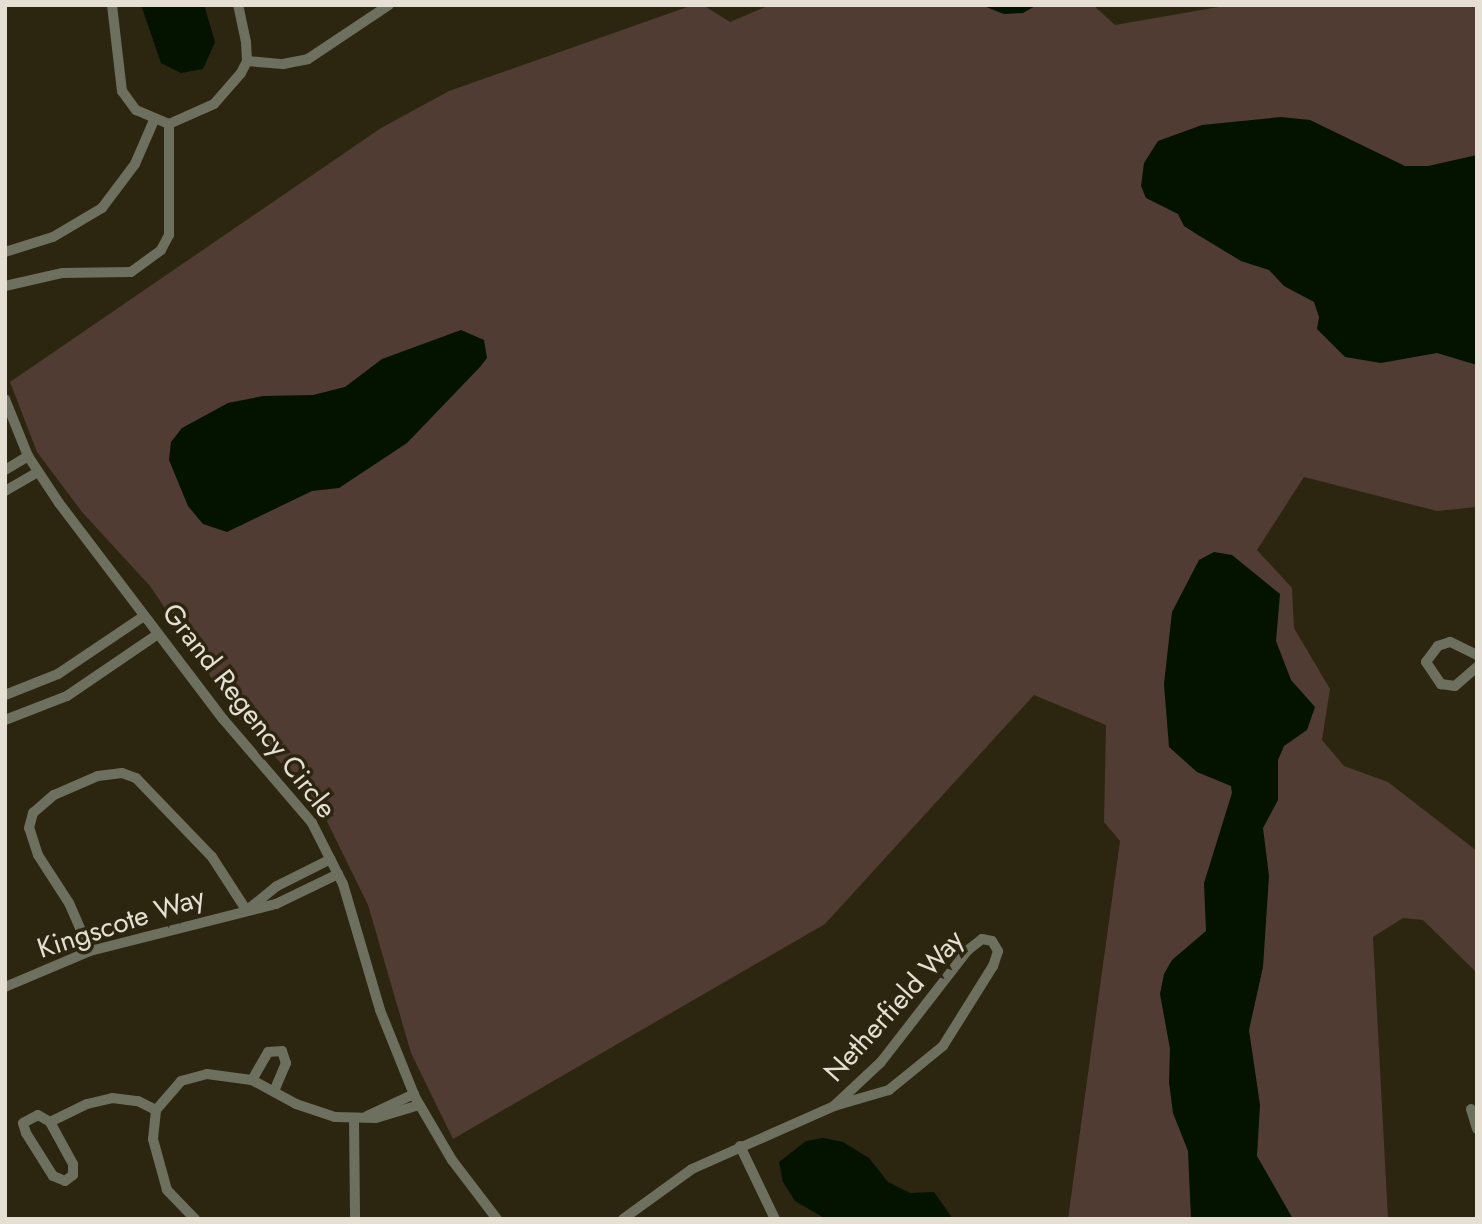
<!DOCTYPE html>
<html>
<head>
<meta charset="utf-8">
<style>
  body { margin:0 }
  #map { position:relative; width:1482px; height:1224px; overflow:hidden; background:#2c250f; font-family:Jost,sans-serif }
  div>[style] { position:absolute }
  .green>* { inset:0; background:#503c32 }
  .water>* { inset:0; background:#041200 }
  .minor>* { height:10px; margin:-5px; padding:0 5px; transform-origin:5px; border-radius:5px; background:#6d6f5f }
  span { translate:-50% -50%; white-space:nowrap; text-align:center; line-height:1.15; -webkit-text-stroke:7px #2c250f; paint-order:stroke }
  .street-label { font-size:28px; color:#e5e0d3 }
  .frame { position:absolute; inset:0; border:7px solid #e5e0d3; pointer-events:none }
</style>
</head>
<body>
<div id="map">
  <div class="green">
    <div style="clip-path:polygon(693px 5px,703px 5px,730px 22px,770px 5px,1093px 5px,1115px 25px,1230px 5px,1477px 5px,1477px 507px,1437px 511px,1304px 477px,1257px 550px,1292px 588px,1294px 628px,1330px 689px,1322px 740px,1344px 766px,1388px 782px,1477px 851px,1477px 973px,1423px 920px,1403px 918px,1373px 937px,1388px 1219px,1068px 1219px,1120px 841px,1104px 822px,1106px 725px,1034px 695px,825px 924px,453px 1139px,411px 1053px,368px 905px,318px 803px,237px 716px,150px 586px,82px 512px,37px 452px,10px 382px,381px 128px,449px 91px)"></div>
  </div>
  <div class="water">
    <div style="clip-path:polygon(141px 5px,204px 5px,215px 42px,203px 69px,181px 73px,161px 63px)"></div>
    <div style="clip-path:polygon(981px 5px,1037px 5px,1023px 13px,1004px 14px)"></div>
    <div style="clip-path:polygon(1281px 117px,1310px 120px,1405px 166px,1428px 166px,1477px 155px,1477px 365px,1437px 353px,1381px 363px,1345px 357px,1317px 329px,1319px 317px,1314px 302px,1284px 286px,1269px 270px,1241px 261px,1198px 235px,1184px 226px,1178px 214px,1146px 198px,1141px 186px,1144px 163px,1158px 141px,1202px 125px)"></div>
    <div style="clip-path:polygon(461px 330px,484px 340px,487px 358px,480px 367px,407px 443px,339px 488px,312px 491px,227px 532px,203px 524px,188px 506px,169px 460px,171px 442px,182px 428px,228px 403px,263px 396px,313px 395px,345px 387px,382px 359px)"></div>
    <div style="clip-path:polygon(1214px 552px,1232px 555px,1280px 594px,1276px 641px,1291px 680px,1315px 707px,1307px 730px,1284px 746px,1278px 760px,1278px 800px,1263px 828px,1269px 876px,1263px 967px,1249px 1030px,1260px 1105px,1257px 1156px,1293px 1219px,1191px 1219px,1188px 1151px,1173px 1113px,1169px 1082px,1170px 1049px,1160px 994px,1164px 974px,1172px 960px,1206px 931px,1204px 883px,1232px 793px,1231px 786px,1197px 772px,1169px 747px,1164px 684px,1172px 612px,1199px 560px)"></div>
    <div style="clip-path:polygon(823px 1138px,843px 1142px,869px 1158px,888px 1182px,910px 1193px,934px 1192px,953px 1219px,826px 1219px,795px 1201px,783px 1182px,779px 1162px,806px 1141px)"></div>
  </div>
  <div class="minor">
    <div style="left:112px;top:5px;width:87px;rotate:83.4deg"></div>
    <div style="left:122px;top:91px;width:24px;rotate:54deg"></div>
    <div style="left:136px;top:110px;width:36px;rotate:23deg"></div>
    <div style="left:169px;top:124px;width:49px;rotate:-24deg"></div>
    <div style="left:214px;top:104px;width:41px;rotate:-48.9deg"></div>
    <div style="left:241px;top:73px;width:13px;rotate:-63deg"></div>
    <div style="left:247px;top:61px;width:19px;rotate:-93deg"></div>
    <div style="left:246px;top:42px;width:38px;rotate:-102deg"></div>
    <div style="left:247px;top:61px;width:36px;rotate:5deg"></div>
    <div style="left:283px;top:64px;width:25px;rotate:-11deg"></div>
    <div style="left:308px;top:59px;width:97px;rotate:-33.7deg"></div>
    <div style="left:5px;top:252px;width:50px;rotate:-17.4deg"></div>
    <div style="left:53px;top:237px;width:57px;rotate:-30.6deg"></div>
    <div style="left:102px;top:208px;width:55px;rotate:-53.1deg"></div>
    <div style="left:135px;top:164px;width:48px;rotate:-66.6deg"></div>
    <div style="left:5px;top:286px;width:58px;rotate:-12.8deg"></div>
    <div style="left:62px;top:273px;width:69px;rotate:-0.8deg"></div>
    <div style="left:131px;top:272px;width:37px;rotate:-36deg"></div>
    <div style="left:161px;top:250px;width:17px;rotate:-62deg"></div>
    <div style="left:169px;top:235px;width:111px;rotate:-90deg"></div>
    <div style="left:5px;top:399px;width:61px;rotate:68deg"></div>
    <div style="left:28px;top:456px;width:56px;rotate:56.6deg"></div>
    <div style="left:59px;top:503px;width:271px;rotate:52.8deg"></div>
    <div style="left:223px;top:719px;width:137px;rotate:49.4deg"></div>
    <div style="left:312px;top:823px;width:68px;rotate:63.1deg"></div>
    <div style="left:343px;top:884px;width:131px;rotate:73.6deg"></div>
    <div style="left:380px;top:1010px;width:94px;rotate:68.1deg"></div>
    <div style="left:415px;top:1097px;width:73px;rotate:59.6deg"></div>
    <div style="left:452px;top:1160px;width:74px;rotate:52.7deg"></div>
    <div style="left:5px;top:470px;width:27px;rotate:-31deg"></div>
    <div style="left:5px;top:491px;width:38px;rotate:-30deg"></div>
    <div style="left:1477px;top:655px;width:30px;rotate:-154deg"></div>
    <div style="left:1450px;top:642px;width:13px;rotate:162deg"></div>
    <div style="left:1438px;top:646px;width:20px;rotate:127deg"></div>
    <div style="left:1426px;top:662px;width:27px;rotate:56deg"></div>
    <div style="left:1441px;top:684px;width:14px;rotate:8deg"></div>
    <div style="left:1455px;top:686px;width:29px;rotate:-41deg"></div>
    <div style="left:5px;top:695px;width:57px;rotate:-21.6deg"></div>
    <div style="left:58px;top:674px;width:104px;rotate:-34deg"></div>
    <div style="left:5px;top:720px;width:66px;rotate:-21.2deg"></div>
    <div style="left:67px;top:696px;width:110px;rotate:-34.3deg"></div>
    <div style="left:251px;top:907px;width:33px;rotate:-39deg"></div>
    <div style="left:277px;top:886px;width:60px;rotate:-26.6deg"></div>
    <div style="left:982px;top:939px;width:10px;rotate:11deg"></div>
    <div style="left:992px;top:941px;width:12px;rotate:59deg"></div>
    <div style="left:998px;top:951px;width:16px;rotate:108deg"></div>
    <div style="left:993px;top:966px;width:94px;rotate:122deg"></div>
    <div style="left:943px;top:1046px;width:70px;rotate:140.8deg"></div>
    <div style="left:889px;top:1090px;width:57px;rotate:163.8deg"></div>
    <div style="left:834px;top:1106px;width:64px;rotate:-43.1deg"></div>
    <div style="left:881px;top:1062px;width:142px;rotate:-52.2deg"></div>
    <div style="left:968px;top:950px;width:18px;rotate:-38deg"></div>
    <div style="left:90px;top:951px;width:52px;rotate:-113.6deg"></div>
    <div style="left:69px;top:903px;width:57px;rotate:-122.9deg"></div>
    <div style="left:38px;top:855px;width:28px;rotate:-108deg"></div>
    <div style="left:29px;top:828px;width:16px;rotate:-75deg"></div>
    <div style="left:33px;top:813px;width:28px;rotate:-41deg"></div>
    <div style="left:54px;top:795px;width:48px;rotate:-23.4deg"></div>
    <div style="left:98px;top:776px;width:24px;rotate:-7deg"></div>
    <div style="left:122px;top:773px;width:15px;rotate:20deg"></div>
    <div style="left:136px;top:778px;width:110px;rotate:46.1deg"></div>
    <div style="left:212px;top:857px;width:61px;rotate:57.1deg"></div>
    <div style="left:5px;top:987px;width:92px;rotate:-23deg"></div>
    <div style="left:90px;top:951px;width:192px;rotate:-14.2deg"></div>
    <div style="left:276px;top:904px;width:69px;rotate:-25.8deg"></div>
    <div style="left:252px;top:1080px;width:32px;rotate:-60deg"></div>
    <div style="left:268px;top:1052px;width:14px;rotate:-4deg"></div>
    <div style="left:282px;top:1051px;width:13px;rotate:72deg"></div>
    <div style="left:286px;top:1063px;width:30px;rotate:113deg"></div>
    <div style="left:1471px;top:1109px;width:21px;rotate:73deg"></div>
    <div style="left:38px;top:1115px;width:14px;rotate:30deg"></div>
    <div style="left:50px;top:1122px;width:48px;rotate:61.3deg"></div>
    <div style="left:73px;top:1164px;width:11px;rotate:90deg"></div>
    <div style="left:73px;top:1175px;width:10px;rotate:143deg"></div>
    <div style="left:65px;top:1181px;width:13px;rotate:-157deg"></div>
    <div style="left:53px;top:1176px;width:51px;rotate:-122.1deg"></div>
    <div style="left:26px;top:1133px;width:10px;rotate:-107deg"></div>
    <div style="left:23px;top:1123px;width:17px;rotate:-28deg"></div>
    <div style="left:367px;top:1116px;width:52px;rotate:-25.1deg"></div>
    <div style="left:354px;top:1118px;width:101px;rotate:89.4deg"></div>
    <div style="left:50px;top:1122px;width:41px;rotate:-25.9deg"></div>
    <div style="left:87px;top:1104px;width:26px;rotate:-13deg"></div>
    <div style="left:112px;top:1098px;width:26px;rotate:7deg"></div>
    <div style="left:138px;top:1101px;width:20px;rotate:27deg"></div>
    <div style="left:740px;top:1146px;width:81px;rotate:64.4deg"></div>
    <div style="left:195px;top:1219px;width:40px;rotate:-134deg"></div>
    <div style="left:167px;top:1190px;width:53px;rotate:-105.4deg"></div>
    <div style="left:153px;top:1139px;width:29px;rotate:-84deg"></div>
    <div style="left:156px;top:1110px;width:38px;rotate:-49deg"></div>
    <div style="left:181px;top:1081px;width:27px;rotate:-15deg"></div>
    <div style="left:207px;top:1074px;width:45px;rotate:7.6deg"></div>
    <div style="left:252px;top:1080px;width:50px;rotate:28.6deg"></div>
    <div style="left:296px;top:1104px;width:41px;rotate:18.4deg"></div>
    <div style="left:335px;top:1117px;width:41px;rotate:1.4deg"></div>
    <div style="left:376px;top:1118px;width:45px;rotate:-16.8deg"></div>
    <div style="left:623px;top:1219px;width:85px;rotate:-35.9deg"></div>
    <div style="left:692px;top:1169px;width:155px;rotate:-23.9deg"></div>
  </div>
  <div class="street-label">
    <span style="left:249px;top:711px;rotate:52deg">Grand Regency Circle</span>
    <span style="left:121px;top:923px;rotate:-18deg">Kingscote Way</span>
    <span style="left:894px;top:1006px;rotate:-48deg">Netherfield Way</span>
  </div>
  <div class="frame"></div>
</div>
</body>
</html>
